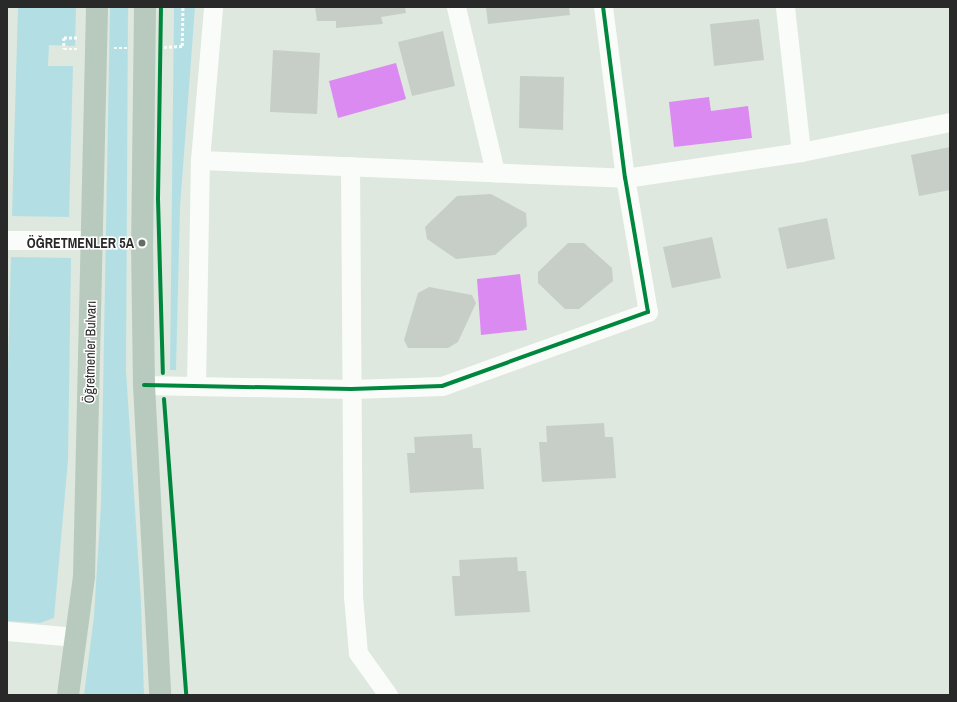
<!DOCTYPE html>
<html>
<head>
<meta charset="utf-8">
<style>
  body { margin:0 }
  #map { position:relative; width:957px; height:702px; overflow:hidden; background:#dee8de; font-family:"Archivo Narrow",sans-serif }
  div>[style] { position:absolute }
  .green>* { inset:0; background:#b3dfe4 }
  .water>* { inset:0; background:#db8af1 }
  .building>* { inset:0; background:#c7cec8 }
  .path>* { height:2.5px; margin-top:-1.25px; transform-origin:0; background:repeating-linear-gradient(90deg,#fafcfa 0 3px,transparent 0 5px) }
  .street>* { height:19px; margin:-9.5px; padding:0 9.5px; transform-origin:9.5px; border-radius:9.5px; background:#fafcfa }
  .primary>* { height:22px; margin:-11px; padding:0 11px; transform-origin:11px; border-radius:11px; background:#b7cabd }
  .cycleway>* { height:4px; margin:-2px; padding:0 2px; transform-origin:2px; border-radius:2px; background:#00873e }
  .dots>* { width:11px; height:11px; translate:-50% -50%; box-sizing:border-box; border:2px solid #fff; border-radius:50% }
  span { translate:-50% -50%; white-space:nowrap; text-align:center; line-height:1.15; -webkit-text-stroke:3px #fff; paint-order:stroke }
  .poi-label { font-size:14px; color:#292929; font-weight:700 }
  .right { translate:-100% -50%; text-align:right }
  .street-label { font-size:14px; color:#292929 }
  .frame { position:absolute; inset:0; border:8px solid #292929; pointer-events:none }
</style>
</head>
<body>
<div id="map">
  <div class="green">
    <div style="clip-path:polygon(18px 7px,76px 7px,75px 46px,49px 45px,48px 66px,73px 66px,69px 217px,12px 216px)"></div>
    <div style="clip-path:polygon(110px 7px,128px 7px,126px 371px,141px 602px,144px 695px,84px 695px,94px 616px,101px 505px)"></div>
    <div style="clip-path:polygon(174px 7px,195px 7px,180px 207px,176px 370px,170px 370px)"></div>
    <div style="clip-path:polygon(11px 257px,71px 258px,68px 460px,54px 618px,40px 623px,7px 621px,7px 405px)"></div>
  </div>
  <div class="water">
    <div style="clip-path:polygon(396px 63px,406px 99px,338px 118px,329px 81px)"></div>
    <div style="clip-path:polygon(709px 97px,711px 111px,748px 106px,752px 138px,674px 147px,669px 102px)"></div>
    <div style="clip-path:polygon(520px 274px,527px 330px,481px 335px,477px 279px)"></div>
  </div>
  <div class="building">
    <div style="clip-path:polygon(315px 7px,405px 7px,406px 13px,381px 17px,383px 24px,336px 28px,336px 21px,317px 21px)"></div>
    <div style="clip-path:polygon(486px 7px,569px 7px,570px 15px,488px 24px)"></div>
    <div style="clip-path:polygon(759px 19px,764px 60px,714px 66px,710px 24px)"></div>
    <div style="clip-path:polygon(443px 31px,455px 86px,412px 96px,398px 42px)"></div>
    <div style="clip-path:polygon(273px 50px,320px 53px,317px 114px,270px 112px)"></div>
    <div style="clip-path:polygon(520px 76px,564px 77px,563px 130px,519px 128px)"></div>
    <div style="clip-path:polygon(950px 147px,950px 190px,919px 196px,911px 155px)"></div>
    <div style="clip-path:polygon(491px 194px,526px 213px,527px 226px,495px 255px,456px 259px,427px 239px,425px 227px,457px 196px)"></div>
    <div style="clip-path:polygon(827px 218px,835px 259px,787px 269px,778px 228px)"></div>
    <div style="clip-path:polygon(712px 237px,721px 278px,672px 288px,663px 247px)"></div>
    <div style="clip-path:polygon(568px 243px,584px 243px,612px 268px,613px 281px,579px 309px,565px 309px,538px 283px,538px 272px)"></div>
    <div style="clip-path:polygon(429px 287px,472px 295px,476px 303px,458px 342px,448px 348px,408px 348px,404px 340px,418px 293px)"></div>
    <div style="clip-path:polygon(604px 423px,605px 437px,613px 437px,616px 478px,542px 482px,539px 442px,547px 442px,546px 426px)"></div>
    <div style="clip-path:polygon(472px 434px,473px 448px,481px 448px,484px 489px,410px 493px,407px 453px,415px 453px,414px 437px)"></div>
    <div style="clip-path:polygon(517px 557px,518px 571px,526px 571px,530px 612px,455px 616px,452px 576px,460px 576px,459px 560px)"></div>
  </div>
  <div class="path">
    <div style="left:77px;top:38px;width:13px;rotate:180deg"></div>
    <div style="left:64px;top:38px;width:11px;rotate:90deg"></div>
    <div style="left:64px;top:49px;width:15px"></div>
    <div style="left:164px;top:47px;width:18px;rotate:-3deg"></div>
    <div style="left:182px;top:46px;width:39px;rotate:-89deg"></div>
    <div style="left:114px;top:48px;width:13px"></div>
  </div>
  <div class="street">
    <div style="left:456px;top:7px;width:170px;rotate:76.7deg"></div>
    <div style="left:785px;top:7px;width:146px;rotate:83.7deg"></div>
    <div style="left:200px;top:160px;width:425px;rotate:2.4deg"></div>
    <div style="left:625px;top:178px;width:178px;rotate:-8.4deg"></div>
    <div style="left:801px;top:152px;width:152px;rotate:-11.4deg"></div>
    <div style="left:350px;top:166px;width:430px;rotate:89.6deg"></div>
    <div style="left:353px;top:596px;width:57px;rotate:85deg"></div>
    <div style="left:358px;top:653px;width:52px;rotate:54.5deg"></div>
    <div style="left:7px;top:240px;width:85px"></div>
    <div style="left:144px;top:385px;width:207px;rotate:1.1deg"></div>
    <div style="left:351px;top:389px;width:91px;rotate:-1.9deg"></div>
    <div style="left:442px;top:386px;width:219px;rotate:-19.8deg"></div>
    <div style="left:648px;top:312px;width:136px;rotate:-99.7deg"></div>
    <div style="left:625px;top:178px;width:172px;rotate:-97.3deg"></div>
    <div style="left:196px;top:386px;width:226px;rotate:-89deg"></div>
    <div style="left:200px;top:160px;width:154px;rotate:-85.1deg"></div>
    <div style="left:7px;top:631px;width:69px;rotate:5deg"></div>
  </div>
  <div class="primary">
    <div style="left:145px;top:7px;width:236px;rotate:90.7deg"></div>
    <div style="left:142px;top:243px;width:142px;rotate:89.2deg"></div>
    <div style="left:144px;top:385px;width:310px;rotate:87deg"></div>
    <div style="left:68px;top:695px;width:120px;rotate:-82.3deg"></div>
    <div style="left:84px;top:576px;width:569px;rotate:-88.69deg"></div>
  </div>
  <div class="cycleway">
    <div style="left:161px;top:7px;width:192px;rotate:90.9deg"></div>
    <div style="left:158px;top:199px;width:174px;rotate:88.4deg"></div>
    <div style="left:144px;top:385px;width:207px;rotate:1.1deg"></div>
    <div style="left:351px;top:389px;width:91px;rotate:-1.9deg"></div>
    <div style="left:442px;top:386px;width:219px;rotate:-19.8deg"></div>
    <div style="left:648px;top:312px;width:136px;rotate:-99.7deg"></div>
    <div style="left:625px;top:178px;width:172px;rotate:-97.3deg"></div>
    <div style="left:164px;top:399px;width:297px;rotate:85.7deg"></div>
  </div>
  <div class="dots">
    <div style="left:142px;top:243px;background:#686c68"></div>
  </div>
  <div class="poi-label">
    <span class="right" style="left:134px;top:243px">ÖĞRETMENLER 5A</span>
  </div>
  <div class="street-label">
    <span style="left:90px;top:352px;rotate:-89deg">Öğretmenler Bulvarı</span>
  </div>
  <div class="frame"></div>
</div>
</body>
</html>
